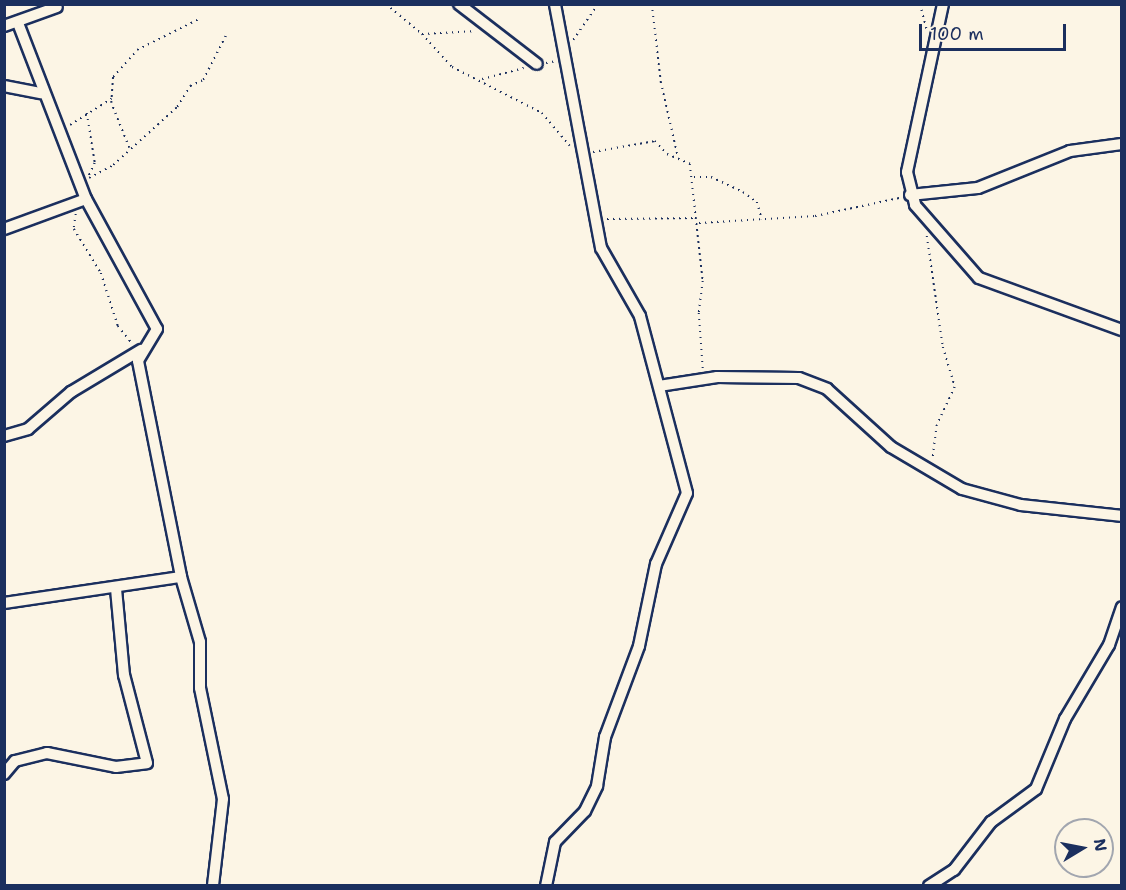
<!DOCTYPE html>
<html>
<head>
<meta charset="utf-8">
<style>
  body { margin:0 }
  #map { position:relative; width:1126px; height:890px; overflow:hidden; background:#fcf5e5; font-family:"Shantell Sans",sans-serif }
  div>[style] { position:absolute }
  .path>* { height:1.5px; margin-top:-0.75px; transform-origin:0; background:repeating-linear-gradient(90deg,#1b2f5e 0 1.5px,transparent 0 6px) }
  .roads { filter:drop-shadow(2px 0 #1b2f5e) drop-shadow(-2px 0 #1b2f5e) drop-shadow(0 2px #1b2f5e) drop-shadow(0 -2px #1b2f5e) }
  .street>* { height:10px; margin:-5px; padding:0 5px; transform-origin:5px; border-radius:5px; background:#fcf5e5 }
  span { translate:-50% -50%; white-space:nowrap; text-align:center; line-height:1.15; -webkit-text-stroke:5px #fcf5e5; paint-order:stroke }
  .frame { position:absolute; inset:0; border:6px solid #1b2f5e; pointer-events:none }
  .north { position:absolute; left:1054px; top:818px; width:60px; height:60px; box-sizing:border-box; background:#fcf5e5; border:2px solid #a2a6af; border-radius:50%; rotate:80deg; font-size:16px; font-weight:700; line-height:24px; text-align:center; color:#1b2f5e }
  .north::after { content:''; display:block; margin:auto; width:21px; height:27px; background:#1b2f5e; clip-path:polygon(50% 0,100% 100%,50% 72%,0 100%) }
  .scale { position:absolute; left:919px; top:24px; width:147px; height:27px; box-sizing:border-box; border:3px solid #1b2f5e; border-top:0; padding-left:8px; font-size:18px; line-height:21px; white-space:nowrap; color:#1b2f5e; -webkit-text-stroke:4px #fcf5e5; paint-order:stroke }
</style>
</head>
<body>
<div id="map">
  <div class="path">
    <div style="left:386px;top:4px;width:47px;rotate:39.8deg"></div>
    <div style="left:422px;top:34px;width:54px;rotate:-3.2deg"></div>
    <div style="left:652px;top:4px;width:79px;rotate:83.4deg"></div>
    <div style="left:661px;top:82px;width:77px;rotate:77.2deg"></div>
    <div style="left:732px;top:4px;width:23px"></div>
    <div style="left:920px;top:4px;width:28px;rotate:75deg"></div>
    <div style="left:422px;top:34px;width:45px;rotate:47.7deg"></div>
    <div style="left:452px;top:67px;width:101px;rotate:27.1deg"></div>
    <div style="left:542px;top:113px;width:43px;rotate:49.7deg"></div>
    <div style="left:573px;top:40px;width:44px;rotate:-55.2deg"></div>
    <div style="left:546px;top:63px;width:10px;rotate:-11deg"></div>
    <div style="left:482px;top:79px;width:43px;rotate:-14.7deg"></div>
    <div style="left:87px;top:113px;width:51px;rotate:80.9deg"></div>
    <div style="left:95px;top:163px;width:14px;rotate:115deg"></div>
    <div style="left:70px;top:125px;width:49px;rotate:-32.4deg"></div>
    <div style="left:129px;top:148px;width:48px;rotate:-111.8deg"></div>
    <div style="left:111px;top:103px;width:26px;rotate:-86deg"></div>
    <div style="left:113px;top:77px;width:36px;rotate:-48deg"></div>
    <div style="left:137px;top:50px;width:69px;rotate:-26.6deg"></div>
    <div style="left:593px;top:152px;width:63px;rotate:-10.1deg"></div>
    <div style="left:655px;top:141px;width:18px;rotate:47deg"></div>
    <div style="left:667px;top:154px;width:25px;rotate:23deg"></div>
    <div style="left:690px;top:164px;width:118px;rotate:83.7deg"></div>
    <div style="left:703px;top:281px;width:32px;rotate:97deg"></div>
    <div style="left:699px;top:313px;width:56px;rotate:85.9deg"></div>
    <div style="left:694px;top:177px;width:17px"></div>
    <div style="left:711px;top:177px;width:35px;rotate:25deg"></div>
    <div style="left:743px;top:192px;width:17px;rotate:36deg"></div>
    <div style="left:757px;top:202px;width:18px;rotate:74deg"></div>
    <div style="left:89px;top:178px;width:27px;rotate:-28deg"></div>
    <div style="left:113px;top:165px;width:86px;rotate:-42.2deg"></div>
    <div style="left:177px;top:107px;width:25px;rotate:-58deg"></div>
    <div style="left:190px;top:86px;width:14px;rotate:-25deg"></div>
    <div style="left:203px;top:80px;width:53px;rotate:-62.9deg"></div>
    <div style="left:76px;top:214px;width:15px;rotate:98deg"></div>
    <div style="left:74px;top:229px;width:52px;rotate:58.5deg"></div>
    <div style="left:101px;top:273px;width:56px;rotate:72.2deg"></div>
    <div style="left:118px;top:326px;width:22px;rotate:51deg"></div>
    <div style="left:607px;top:219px;width:90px;rotate:-0.6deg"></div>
    <div style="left:699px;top:223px;width:116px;rotate:-3.5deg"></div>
    <div style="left:815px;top:216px;width:86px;rotate:-12.1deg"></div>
    <div style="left:927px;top:236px;width:112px;rotate:81.8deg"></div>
    <div style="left:943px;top:347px;width:42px;rotate:73.3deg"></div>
    <div style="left:955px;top:387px;width:42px;rotate:115.3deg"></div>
    <div style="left:937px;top:425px;width:35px;rotate:97deg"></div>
  </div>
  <div class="roads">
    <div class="street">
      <div style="left:459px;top:4px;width:98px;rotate:37.6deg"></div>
      <div style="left:943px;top:4px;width:172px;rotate:102.1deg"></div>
      <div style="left:907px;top:172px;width:34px;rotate:76deg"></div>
      <div style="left:915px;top:205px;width:97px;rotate:48.8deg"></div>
      <div style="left:979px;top:278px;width:152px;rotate:20deg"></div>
      <div style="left:18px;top:23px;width:189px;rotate:68.9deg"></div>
      <div style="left:86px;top:199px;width:148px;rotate:61.4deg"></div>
      <div style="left:157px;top:329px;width:37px;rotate:121deg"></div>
      <div style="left:138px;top:361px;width:220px;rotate:78.7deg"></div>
      <div style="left:181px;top:577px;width:68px;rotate:73.7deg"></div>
      <div style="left:200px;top:642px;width:46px;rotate:90deg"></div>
      <div style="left:200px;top:688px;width:113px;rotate:78.3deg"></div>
      <div style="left:223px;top:799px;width:88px;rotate:96.6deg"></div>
      <div style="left:4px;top:26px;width:56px;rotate:-19.7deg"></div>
      <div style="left:4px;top:86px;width:38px;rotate:11deg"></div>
      <div style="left:910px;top:195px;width:68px;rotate:-5.9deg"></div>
      <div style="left:978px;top:188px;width:99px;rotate:-21.9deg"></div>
      <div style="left:1070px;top:151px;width:52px;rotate:-7.7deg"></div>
      <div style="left:4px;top:229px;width:87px;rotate:-20.1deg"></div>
      <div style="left:659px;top:386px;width:59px;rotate:-8.8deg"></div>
      <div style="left:717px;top:377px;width:82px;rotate:0.7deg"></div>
      <div style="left:799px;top:378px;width:30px;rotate:21deg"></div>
      <div style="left:827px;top:389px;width:86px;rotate:42.2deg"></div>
      <div style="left:891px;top:447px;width:82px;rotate:30.6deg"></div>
      <div style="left:962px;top:489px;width:61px;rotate:15.2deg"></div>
      <div style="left:1021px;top:505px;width:102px;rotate:6.2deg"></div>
      <div style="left:4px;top:436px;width:25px;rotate:-16deg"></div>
      <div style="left:28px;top:429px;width:57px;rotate:-40.7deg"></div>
      <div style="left:71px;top:392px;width:82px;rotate:-31deg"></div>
      <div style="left:4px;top:603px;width:179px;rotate:-8.4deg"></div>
      <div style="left:4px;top:774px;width:17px;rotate:-50deg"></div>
      <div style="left:15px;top:761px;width:33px;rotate:-14deg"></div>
      <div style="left:47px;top:753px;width:70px;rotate:11.5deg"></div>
      <div style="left:116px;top:767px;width:31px;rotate:-7deg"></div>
      <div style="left:147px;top:763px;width:91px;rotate:-104.6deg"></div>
      <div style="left:124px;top:675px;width:86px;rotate:-95.3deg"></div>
      <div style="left:546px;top:886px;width:45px;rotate:-78.4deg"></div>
      <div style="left:555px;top:842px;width:43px;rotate:-45.9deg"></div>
      <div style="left:585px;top:811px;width:28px;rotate:-64deg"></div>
      <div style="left:597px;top:786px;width:50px;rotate:-80.7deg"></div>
      <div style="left:605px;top:737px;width:97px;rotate:-69.5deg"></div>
      <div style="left:639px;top:646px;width:84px;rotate:-78.3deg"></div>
      <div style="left:656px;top:564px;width:77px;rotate:-66.4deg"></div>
      <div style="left:687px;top:493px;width:183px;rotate:-104.9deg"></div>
      <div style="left:640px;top:316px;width:78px;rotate:-119.8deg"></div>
      <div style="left:601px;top:248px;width:248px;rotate:-100.7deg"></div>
      <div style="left:929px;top:886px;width:30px;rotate:-33deg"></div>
      <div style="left:954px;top:870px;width:61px;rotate:-52.4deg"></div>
      <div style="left:991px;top:822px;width:56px;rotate:-36.3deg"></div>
      <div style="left:1036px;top:789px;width:76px;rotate:-67.5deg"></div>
      <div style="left:1065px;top:719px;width:86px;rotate:-59.3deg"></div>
      <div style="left:1109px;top:645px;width:40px;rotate:-71.1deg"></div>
    </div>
  </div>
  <div class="frame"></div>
  <div class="north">N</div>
  <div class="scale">100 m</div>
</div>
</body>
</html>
